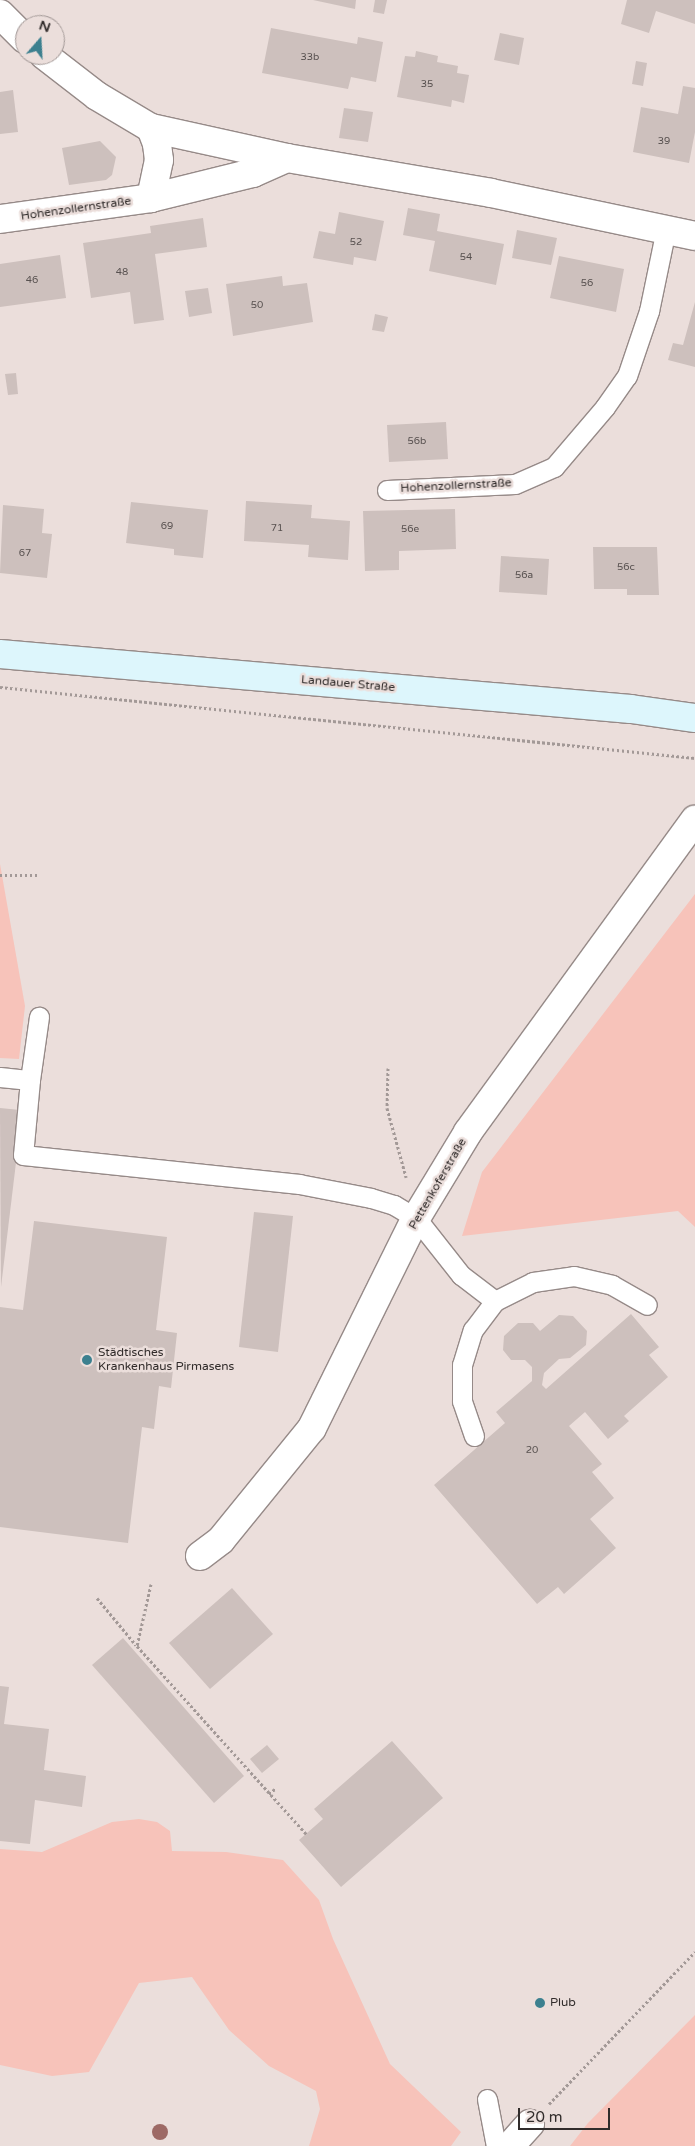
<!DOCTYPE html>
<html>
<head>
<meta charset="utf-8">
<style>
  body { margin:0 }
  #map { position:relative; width:695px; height:2146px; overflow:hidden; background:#ebdedb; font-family:"Varela Round",sans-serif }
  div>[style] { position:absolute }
  .green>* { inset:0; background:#f7c3ba }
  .building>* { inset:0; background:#cdc0bd }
  .path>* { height:3px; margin-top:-1.5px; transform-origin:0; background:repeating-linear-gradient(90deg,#a39997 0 2.5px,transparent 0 5px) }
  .roads { filter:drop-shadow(1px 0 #968a88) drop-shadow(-1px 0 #968a88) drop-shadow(0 1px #968a88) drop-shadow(0 -1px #968a88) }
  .service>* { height:19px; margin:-9.5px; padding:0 9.5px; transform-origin:9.5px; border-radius:9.5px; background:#fff }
  .minor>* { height:28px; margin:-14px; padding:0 14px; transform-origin:14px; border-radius:14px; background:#fff }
  .secondary>* { height:28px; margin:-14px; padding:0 14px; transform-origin:14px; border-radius:14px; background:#ddf6fc }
  .trees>* { width:16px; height:16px; margin:-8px; border-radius:50%; background:#9d6965 }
  .dots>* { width:14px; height:14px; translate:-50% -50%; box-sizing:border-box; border:2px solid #ebdedb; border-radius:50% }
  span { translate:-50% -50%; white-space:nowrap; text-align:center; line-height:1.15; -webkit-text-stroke:5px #ebdedb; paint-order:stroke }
  .number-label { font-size:10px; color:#585150 }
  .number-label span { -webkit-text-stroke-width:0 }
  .street-label { font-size:12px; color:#312c2b }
  .poi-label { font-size:12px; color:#312c2b }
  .left { translate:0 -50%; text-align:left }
  .north { position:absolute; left:15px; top:15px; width:50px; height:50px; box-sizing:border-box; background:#ebdedb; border:1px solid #a19795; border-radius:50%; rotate:19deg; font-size:14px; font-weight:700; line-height:20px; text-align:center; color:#312c2b }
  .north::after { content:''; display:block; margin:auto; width:18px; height:22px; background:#3c808f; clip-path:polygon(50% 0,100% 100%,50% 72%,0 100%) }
  .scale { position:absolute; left:518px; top:2108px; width:92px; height:22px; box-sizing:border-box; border:2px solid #312c2b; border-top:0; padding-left:6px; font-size:15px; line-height:18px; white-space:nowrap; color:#312c2b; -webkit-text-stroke:4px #ebdedb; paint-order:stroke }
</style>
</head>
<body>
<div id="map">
  <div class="green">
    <div style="clip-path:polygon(0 864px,25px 1006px,19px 1059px,0 1058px)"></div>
    <div style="clip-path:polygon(695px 894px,695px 1227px,678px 1211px,462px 1236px,482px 1172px)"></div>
    <div style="clip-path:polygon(139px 1819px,157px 1822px,170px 1831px,172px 1851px,226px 1852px,283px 1860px,319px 1900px,333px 1939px,390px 2064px,461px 2132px,451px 2146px,309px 2146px,320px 2109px,316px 2091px,269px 2066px,229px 2030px,192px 1977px,139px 1983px,89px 2072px,52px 2076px,0 2065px,0 1849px,42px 1852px,112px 1822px)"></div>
    <div style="clip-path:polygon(695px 2015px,695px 2146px,570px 2146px,588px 2123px)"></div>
  </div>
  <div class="building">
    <div style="clip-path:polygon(313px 0,356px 0,355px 9px)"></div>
    <div style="clip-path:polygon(375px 0,387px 0,384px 14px,373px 12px)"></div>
    <div style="clip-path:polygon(627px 0,695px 0,695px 24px,656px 11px,649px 33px,621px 24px)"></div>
    <div style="clip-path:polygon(271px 28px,357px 44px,358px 37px,383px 42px,376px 82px,351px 77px,348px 89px,262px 73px)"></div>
    <div style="clip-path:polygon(500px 33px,524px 38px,519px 65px,494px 60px)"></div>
    <div style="clip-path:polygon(416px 51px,438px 56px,437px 62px,458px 66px,457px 73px,469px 75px,464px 103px,452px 100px,451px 107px,397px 97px,405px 56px,415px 57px)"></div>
    <div style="clip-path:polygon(636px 61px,647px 63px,643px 86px,632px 84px)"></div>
    <div style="clip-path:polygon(683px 86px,695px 88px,695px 132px,689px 163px,633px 152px,641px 107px,678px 114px)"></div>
    <div style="clip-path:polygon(13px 90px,18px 132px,0 134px,0 92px)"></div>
    <div style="clip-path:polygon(344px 108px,373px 112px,368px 142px,339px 138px)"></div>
    <div style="clip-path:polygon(100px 141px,116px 157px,112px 175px,106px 180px,69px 185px,62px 148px)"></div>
    <div style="clip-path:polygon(408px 208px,440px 214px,437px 231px,504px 244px,496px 285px,429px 271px,435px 241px,403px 235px)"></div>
    <div style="clip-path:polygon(339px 212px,384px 221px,376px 261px,354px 257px,353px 265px,313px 258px,319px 231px,335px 234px)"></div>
    <div style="clip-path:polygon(203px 218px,207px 247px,155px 254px,164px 320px,134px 324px,130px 292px,91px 298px,83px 243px,151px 233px,150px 226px)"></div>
    <div style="clip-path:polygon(517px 230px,557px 238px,551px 265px,512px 258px)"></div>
    <div style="clip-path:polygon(60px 255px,66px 298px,0 307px,0 264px)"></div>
    <div style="clip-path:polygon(559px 256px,624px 269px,616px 312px,550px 298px)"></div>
    <div style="clip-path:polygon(282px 276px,283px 286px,307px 283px,313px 322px,233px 336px,226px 284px)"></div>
    <div style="clip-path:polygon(208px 288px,212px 313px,189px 317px,185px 291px)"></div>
    <div style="clip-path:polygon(695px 302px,695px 367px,668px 360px,673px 343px,683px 345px)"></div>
    <div style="clip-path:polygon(375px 314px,388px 317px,384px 332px,372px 330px)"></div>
    <div style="clip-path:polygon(16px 373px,18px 394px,8px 395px,5px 374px)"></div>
    <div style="clip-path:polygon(446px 422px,448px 459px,389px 462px,387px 425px)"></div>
    <div style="clip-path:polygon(246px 501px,312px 505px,311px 518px,350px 521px,348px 560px,308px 557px,309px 545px,244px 541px)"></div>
    <div style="clip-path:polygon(131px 502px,208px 510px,203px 558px,174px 555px,174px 549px,126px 543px)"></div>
    <div style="clip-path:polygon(3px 505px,44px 509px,42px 533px,52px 534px,47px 578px,0 573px)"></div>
    <div style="clip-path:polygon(455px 509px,456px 549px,399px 551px,399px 570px,365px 571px,363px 511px)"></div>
    <div style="clip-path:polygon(593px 547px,657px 547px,659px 595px,627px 595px,627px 589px,594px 589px)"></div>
    <div style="clip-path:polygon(501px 556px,549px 559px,547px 595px,499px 592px)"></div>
    <div style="clip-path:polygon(0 1108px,20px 1110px,21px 1121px,1px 1287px)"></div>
    <div style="clip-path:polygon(254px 1212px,293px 1216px,278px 1352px,239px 1347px)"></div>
    <div style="clip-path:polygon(34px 1221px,167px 1237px,156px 1330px,177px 1333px,171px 1388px,159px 1386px,154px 1429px,142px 1427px,128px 1543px,0 1527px,0 1307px,23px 1310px)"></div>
    <div style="clip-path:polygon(631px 1314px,659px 1347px,649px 1355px,668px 1377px,624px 1416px,629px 1421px,608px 1439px,585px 1412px,569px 1426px,602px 1464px,592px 1472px,614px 1498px,590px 1519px,616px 1548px,564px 1594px,558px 1587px,537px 1604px,434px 1485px,505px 1423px,496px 1412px,532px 1381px,532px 1367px,525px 1360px,511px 1360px,503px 1350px,504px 1336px,518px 1323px,533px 1323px,540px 1331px,559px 1315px,573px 1316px,587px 1331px,586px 1345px,570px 1358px,559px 1359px,544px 1373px,542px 1385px,546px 1389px)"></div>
    <div style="clip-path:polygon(232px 1588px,273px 1634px,210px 1689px,169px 1643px)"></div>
    <div style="clip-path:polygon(123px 1638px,244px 1776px,214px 1803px,92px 1665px)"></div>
    <div style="clip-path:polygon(0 1686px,9px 1687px,4px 1724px,49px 1729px,44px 1770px,86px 1776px,82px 1807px,35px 1800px,30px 1844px,0 1841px)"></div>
    <div style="clip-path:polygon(392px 1741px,443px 1798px,341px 1887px,299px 1840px,323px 1819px,314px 1809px)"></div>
    <div style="clip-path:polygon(267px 1745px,279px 1759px,262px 1773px,250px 1759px)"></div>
  </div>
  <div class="path">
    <div style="left:0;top:687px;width:699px;rotate:5.83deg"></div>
    <div style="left:0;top:875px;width:37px"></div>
    <div style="left:388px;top:1068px;width:40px;rotate:91.4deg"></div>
    <div style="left:387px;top:1108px;width:72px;rotate:74.6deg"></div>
    <div style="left:151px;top:1584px;width:64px;rotate:102.7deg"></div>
    <div style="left:137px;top:1646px;width:253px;rotate:48deg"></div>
    <div style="left:97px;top:1598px;width:61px;rotate:50.3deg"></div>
    <div style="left:269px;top:1794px;width:9px;rotate:-41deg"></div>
    <div style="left:549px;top:2104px;width:211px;rotate:-46.2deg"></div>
  </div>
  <div class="roads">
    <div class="service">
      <div style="left:387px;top:490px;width:128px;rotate:-2.7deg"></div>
      <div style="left:515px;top:484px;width:43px;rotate:-23.6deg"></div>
      <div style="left:554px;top:467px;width:79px;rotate:-49.6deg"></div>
      <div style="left:605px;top:407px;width:38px;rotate:-55deg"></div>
      <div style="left:627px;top:376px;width:69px;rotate:-71.3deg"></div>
      <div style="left:649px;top:311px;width:84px;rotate:-78.3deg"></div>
      <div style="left:0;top:1077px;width:30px;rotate:6deg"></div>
      <div style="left:30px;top:1080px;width:75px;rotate:95.3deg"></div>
      <div style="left:23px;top:1155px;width:278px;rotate:6deg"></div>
      <div style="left:299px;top:1184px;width:73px;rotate:11deg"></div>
      <div style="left:371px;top:1198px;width:24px;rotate:17deg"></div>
      <div style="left:394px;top:1205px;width:26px;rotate:31deg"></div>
      <div style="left:416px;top:1218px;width:73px;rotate:51.7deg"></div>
      <div style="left:461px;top:1275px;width:43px;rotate:37.4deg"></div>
      <div style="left:30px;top:1080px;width:64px;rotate:-81.9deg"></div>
      <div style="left:474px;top:1436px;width:37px;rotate:-109deg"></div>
      <div style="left:462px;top:1401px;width:36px;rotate:-90deg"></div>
      <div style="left:462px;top:1365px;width:37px;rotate:-73deg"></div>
      <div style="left:473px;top:1330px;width:36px;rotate:-53deg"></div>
      <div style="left:495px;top:1301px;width:42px;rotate:-26.6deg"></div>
      <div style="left:533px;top:1282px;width:41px;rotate:-8.3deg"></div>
      <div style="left:574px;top:1276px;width:39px;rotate:13deg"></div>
      <div style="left:612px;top:1285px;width:40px;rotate:29.7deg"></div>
      <div style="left:487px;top:2099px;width:48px;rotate:79.2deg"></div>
    </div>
    <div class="minor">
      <div style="left:0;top:14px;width:35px;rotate:45deg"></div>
      <div style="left:44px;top:55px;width:67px;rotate:37.7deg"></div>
      <div style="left:97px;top:96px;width:63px;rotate:30.7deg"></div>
      <div style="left:151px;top:128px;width:139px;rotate:12.4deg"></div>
      <div style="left:287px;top:158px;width:207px;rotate:9.7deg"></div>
      <div style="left:491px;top:193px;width:208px;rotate:11.9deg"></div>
      <div style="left:151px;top:128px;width:17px;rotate:69deg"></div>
      <div style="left:157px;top:144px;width:16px;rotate:83deg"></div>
      <div style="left:159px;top:160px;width:39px;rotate:102deg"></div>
      <div style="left:0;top:219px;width:152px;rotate:-7.9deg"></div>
      <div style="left:151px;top:198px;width:105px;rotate:-13.8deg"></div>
      <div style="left:253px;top:173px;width:37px;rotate:-24deg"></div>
      <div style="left:200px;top:1556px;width:26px;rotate:-37deg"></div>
      <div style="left:221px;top:1540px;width:144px;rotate:-50.9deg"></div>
      <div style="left:312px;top:1428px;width:234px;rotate:-63.7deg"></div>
      <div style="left:416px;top:1218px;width:100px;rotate:-58.8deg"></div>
      <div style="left:468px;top:1132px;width:386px;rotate:-54deg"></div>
      <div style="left:510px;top:2146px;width:30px;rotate:-48deg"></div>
    </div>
    <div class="secondary">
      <div style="left:0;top:654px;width:633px;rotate:4.98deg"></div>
      <div style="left:631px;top:709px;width:65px;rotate:8deg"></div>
    </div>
  </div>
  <div class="trees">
    <div style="left:160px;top:2132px"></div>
  </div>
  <div class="dots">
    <div style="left:87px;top:1360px;background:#3c808f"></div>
    <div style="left:540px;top:2003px;background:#3c808f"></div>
  </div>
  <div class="number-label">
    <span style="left:310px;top:58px">33b</span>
    <span style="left:427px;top:85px">35</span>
    <span style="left:664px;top:142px">39</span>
    <span style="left:356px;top:243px">52</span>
    <span style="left:466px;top:258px">54</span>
    <span style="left:122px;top:273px">48</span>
    <span style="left:32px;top:281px">46</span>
    <span style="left:587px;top:284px">56</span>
    <span style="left:257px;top:306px">50</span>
    <span style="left:417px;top:442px">56b</span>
    <span style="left:167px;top:527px">69</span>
    <span style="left:277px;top:529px">71</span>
    <span style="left:410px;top:530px">56e</span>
    <span style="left:25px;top:554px">67</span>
    <span style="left:626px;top:568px">56c</span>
    <span style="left:524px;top:576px">56a</span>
    <span style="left:532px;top:1451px">20</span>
  </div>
  <div class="street-label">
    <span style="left:76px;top:209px;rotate:-8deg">Hohenzollernstraße</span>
    <span style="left:456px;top:486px;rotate:-3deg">Hohenzollernstraße</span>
    <span style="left:348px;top:684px;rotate:5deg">Landauer Straße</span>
    <span style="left:438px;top:1184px;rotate:-60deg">Pettenkoferstraße</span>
  </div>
  <div class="poi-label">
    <span class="left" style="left:98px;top:1360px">Städtisches<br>Krankenhaus Pirmasens</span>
    <span class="left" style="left:550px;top:2003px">Plub</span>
  </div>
  <div class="north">N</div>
  <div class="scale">20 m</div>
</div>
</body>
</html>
